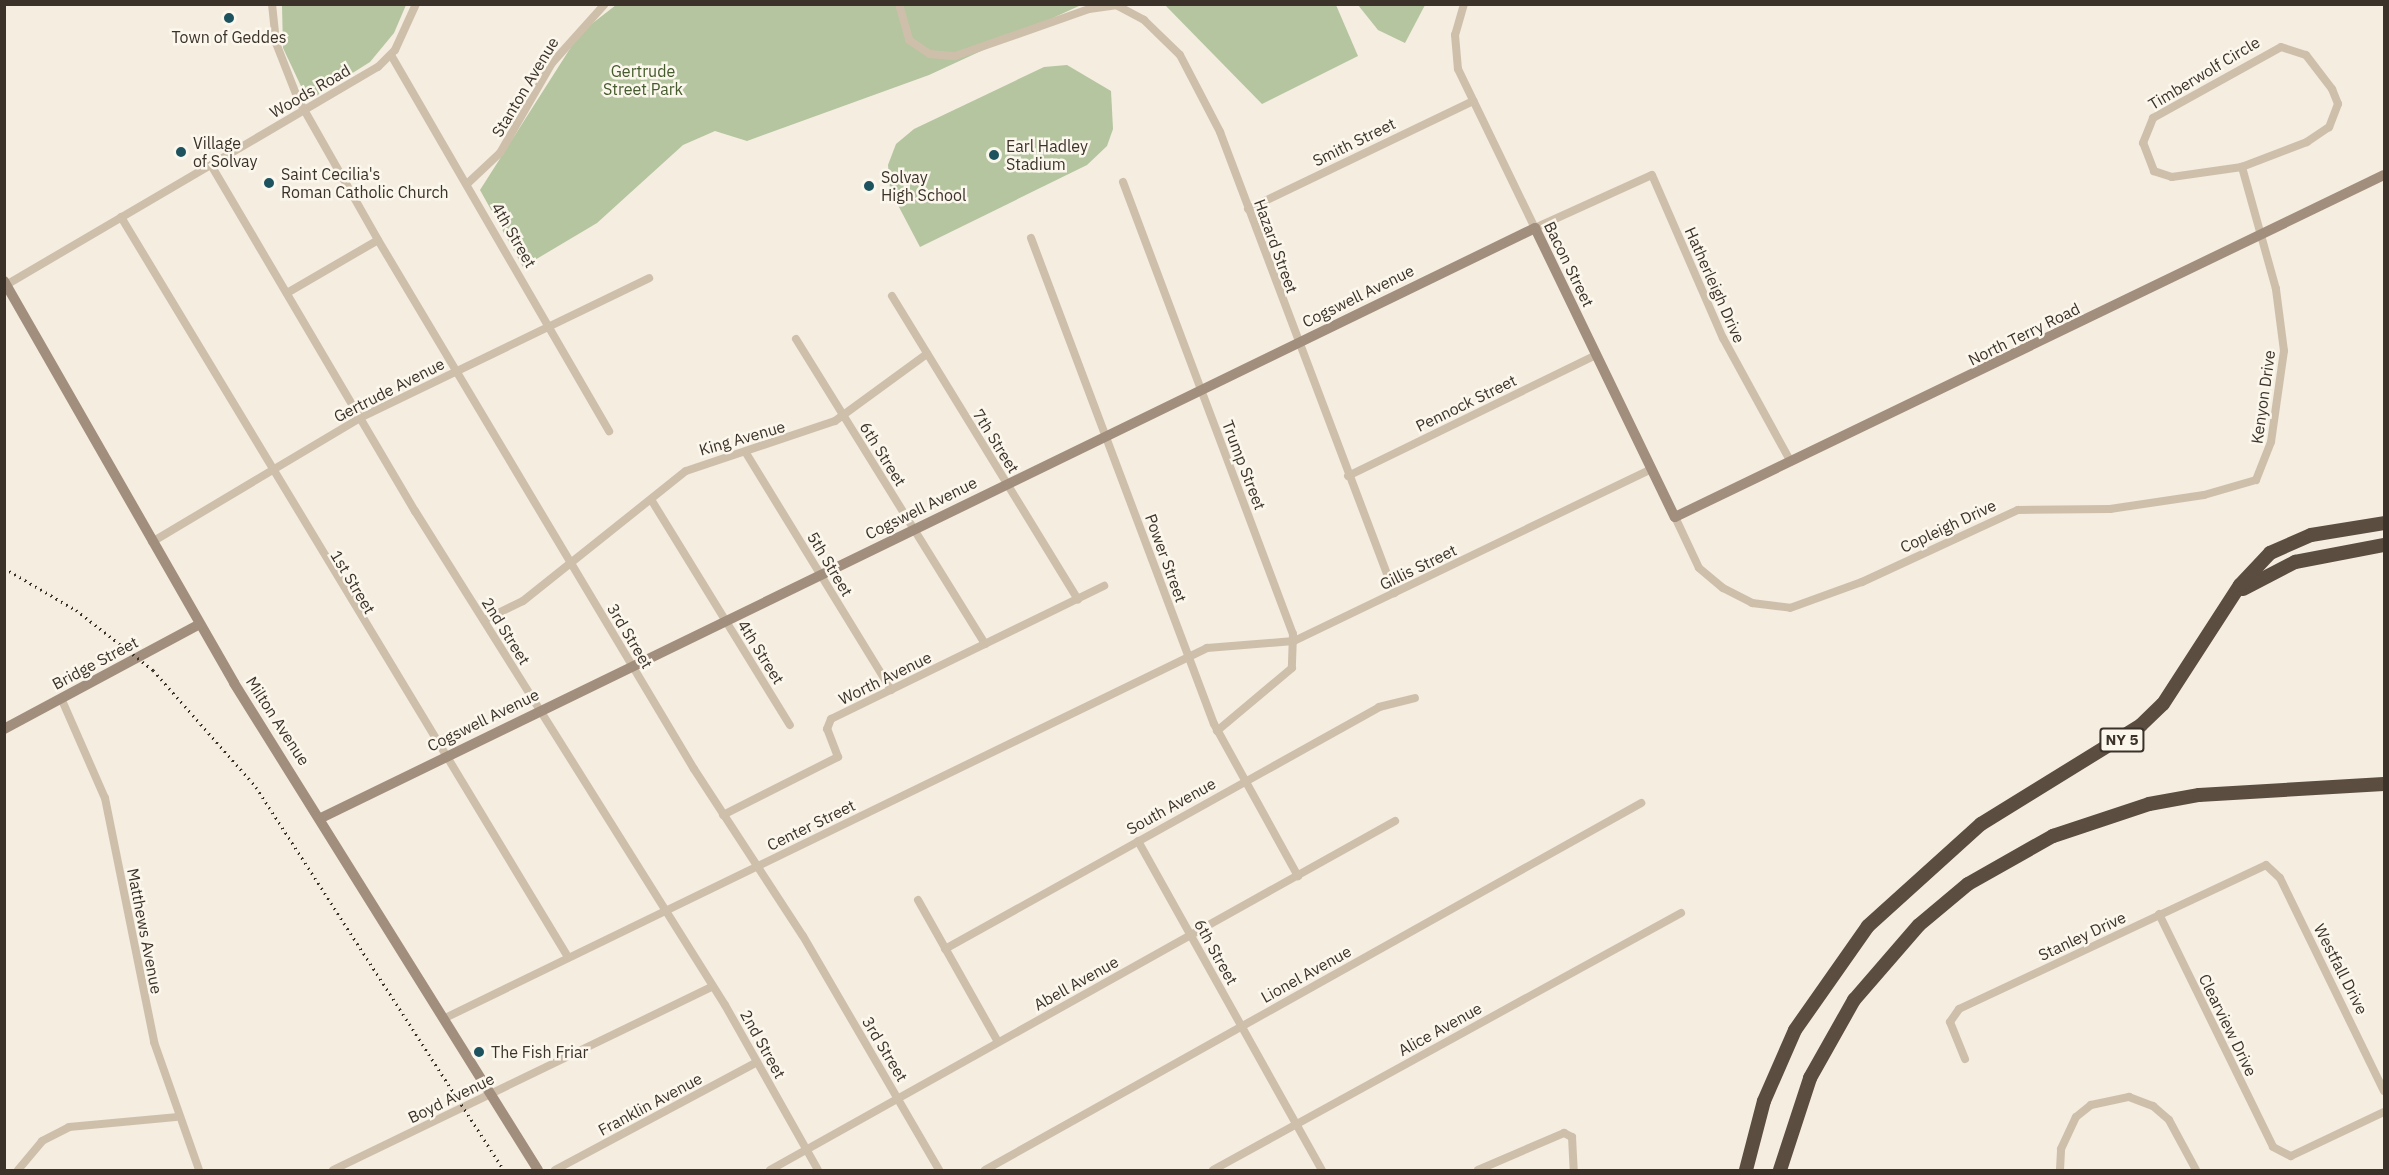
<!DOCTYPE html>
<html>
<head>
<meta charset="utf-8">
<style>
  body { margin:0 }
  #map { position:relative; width:2389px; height:1175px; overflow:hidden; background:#f4ede0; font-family:"IBM Plex Sans",sans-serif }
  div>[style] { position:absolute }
  .green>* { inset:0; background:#b4c59f }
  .street>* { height:8px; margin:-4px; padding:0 4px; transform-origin:4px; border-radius:4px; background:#cebfab }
  .secondary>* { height:10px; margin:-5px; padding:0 5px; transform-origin:5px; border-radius:5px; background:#a28e7c }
  .highway>* { height:14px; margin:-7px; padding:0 7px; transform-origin:7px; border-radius:7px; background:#5c4d41 }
  .rail>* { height:3px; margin-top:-1.5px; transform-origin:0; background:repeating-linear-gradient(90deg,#3b322a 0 1.5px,transparent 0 6px) }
  .dots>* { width:16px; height:16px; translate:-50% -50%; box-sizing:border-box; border:3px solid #fbf7ed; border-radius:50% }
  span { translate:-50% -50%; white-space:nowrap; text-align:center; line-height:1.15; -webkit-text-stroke:5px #fbf7ed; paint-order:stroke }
  .shield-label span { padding:2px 4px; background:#fbf7ed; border:2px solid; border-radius:4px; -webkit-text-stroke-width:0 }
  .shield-label { font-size:15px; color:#3b322a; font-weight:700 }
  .poi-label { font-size:16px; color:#3b322a }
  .left { translate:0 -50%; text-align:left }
  .park-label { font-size:16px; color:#455b2d }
  .street-label { font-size:16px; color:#3b322a }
  .frame { position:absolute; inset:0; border:6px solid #3b322a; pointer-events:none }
</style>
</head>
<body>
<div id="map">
  <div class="green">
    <div style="clip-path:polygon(282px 5px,282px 4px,406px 5px,394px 33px,370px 62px,308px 101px,283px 48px)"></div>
    <div style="clip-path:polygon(616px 5px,1081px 5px,929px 75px,747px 141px,715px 131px,683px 145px,597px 223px,523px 267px,480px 190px,580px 33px)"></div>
    <div style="clip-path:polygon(1165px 5px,1336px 5px,1358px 56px,1262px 104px)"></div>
    <div style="clip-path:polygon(1358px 5px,1425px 5px,1405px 43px,1378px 30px)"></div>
    <div style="clip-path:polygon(1067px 65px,1111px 91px,1113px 129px,1107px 146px,1087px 165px,920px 247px,890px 190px,888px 165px,896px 144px,914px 129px,1044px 67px)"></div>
  </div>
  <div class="street">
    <div style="left:272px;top:4px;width:39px;rotate:84deg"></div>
    <div style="left:276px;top:43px;width:60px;rotate:68.6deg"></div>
    <div style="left:298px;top:99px;width:162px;rotate:60.4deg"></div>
    <div style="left:378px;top:240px;width:616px;rotate:59.15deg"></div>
    <div style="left:694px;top:769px;width:199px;rotate:56.9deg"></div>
    <div style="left:803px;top:936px;width:271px;rotate:59.8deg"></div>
    <div style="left:899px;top:4px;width:37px;rotate:74deg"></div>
    <div style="left:909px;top:40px;width:25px;rotate:34deg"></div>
    <div style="left:930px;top:54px;width:25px;rotate:5deg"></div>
    <div style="left:955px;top:56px;width:142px;rotate:-19.3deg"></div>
    <div style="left:1089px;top:9px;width:27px;rotate:-8deg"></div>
    <div style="left:1116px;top:5px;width:32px;rotate:28deg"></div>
    <div style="left:1144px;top:20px;width:50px;rotate:44.2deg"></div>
    <div style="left:1180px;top:55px;width:87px;rotate:62.5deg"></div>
    <div style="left:1220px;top:132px;width:493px;rotate:69.3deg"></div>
    <div style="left:1464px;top:4px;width:32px;rotate:106deg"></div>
    <div style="left:1455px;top:35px;width:34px;rotate:85deg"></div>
    <div style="left:1458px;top:69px;width:177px;rotate:64.2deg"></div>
    <div style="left:1535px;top:228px;width:128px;rotate:-24.4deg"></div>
    <div style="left:1652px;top:175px;width:178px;rotate:66.5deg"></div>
    <div style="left:1723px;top:338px;width:141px;rotate:61.3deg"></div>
    <div style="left:2281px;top:47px;width:26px;rotate:18deg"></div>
    <div style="left:2306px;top:55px;width:43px;rotate:52.6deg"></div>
    <div style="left:2332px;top:89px;width:16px;rotate:68deg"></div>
    <div style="left:2338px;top:104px;width:25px;rotate:111deg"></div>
    <div style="left:2329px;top:127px;width:27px;rotate:146deg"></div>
    <div style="left:2307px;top:142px;width:70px;rotate:159deg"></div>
    <div style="left:2242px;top:167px;width:71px;rotate:171.9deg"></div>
    <div style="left:2172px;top:177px;width:19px;rotate:-162deg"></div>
    <div style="left:2154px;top:171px;width:30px;rotate:-111deg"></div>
    <div style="left:2143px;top:143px;width:27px;rotate:-68deg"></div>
    <div style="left:2153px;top:118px;width:146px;rotate:-29deg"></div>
    <div style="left:391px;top:55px;width:435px;rotate:59.9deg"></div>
    <div style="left:211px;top:165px;width:402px;rotate:59.5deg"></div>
    <div style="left:415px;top:511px;width:583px;rotate:57.89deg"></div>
    <div style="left:725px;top:1005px;width:189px;rotate:60.6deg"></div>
    <div style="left:1123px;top:182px;width:483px;rotate:69.4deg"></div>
    <div style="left:1293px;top:634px;width:34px;rotate:92deg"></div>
    <div style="left:1292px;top:668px;width:98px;rotate:140deg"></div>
    <div style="left:468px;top:183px;width:44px;rotate:-43.2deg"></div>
    <div style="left:500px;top:153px;width:104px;rotate:-60deg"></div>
    <div style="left:552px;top:63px;width:79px;rotate:-48.1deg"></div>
    <div style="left:1248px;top:209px;width:250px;rotate:-25.6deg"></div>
    <div style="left:121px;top:217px;width:865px;rotate:58.87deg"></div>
    <div style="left:1031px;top:238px;width:519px;rotate:69.37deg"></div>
    <div style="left:1214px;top:724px;width:174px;rotate:61.1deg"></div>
    <div style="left:6px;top:285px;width:431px;rotate:-30.4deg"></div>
    <div style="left:378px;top:67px;width:24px;rotate:-45deg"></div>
    <div style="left:395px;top:50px;width:51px;rotate:-65.5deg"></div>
    <div style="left:287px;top:293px;width:105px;rotate:-30.2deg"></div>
    <div style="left:892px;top:296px;width:356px;rotate:58.5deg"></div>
    <div style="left:796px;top:339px;width:359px;rotate:58.2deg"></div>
    <div style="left:746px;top:453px;width:278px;rotate:58.5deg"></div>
    <div style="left:1348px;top:476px;width:276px;rotate:-26deg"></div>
    <div style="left:652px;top:501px;width:263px;rotate:58.4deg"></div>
    <div style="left:1675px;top:517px;width:56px;rotate:64.8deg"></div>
    <div style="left:1699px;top:568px;width:31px;rotate:40deg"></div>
    <div style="left:1723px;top:588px;width:33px;rotate:27deg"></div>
    <div style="left:1752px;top:603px;width:38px;rotate:7deg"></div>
    <div style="left:1790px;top:608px;width:77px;rotate:-19.9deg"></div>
    <div style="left:1862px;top:582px;width:172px;rotate:-24.8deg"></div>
    <div style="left:2018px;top:510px;width:92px;rotate:-0.6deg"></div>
    <div style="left:2110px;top:509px;width:95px;rotate:-8.5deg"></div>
    <div style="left:2204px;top:495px;width:54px;rotate:-16.1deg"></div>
    <div style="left:2256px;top:480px;width:41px;rotate:-68.5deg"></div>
    <div style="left:2271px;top:442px;width:92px;rotate:-81.9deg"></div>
    <div style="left:2284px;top:351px;width:63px;rotate:-97.4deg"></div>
    <div style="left:2276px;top:289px;width:127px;rotate:-105.6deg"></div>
    <div style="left:152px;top:542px;width:244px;rotate:-30.8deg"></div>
    <div style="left:362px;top:417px;width:319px;rotate:-25.8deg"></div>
    <div style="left:484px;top:620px;width:43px;rotate:-26deg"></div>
    <div style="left:523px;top:601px;width:208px;rotate:-38.6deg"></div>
    <div style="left:686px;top:471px;width:157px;rotate:-18.6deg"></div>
    <div style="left:835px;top:421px;width:114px;rotate:-36.1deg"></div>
    <div style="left:61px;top:698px;width:109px;rotate:66.3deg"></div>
    <div style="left:105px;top:798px;width:249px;rotate:78.6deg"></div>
    <div style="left:154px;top:1042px;width:136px;rotate:70.6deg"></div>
    <div style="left:723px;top:815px;width:129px;rotate:-26.8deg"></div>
    <div style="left:838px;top:757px;width:30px;rotate:-111deg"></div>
    <div style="left:827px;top:729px;width:11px;rotate:-68deg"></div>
    <div style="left:831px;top:719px;width:304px;rotate:-26deg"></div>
    <div style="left:1138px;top:841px;width:377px;rotate:60.8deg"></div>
    <div style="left:918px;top:900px;width:163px;rotate:60.6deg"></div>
    <div style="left:2159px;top:914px;width:259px;rotate:63.9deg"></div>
    <div style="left:2273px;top:1147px;width:20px;rotate:27deg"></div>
    <div style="left:2291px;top:1156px;width:103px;rotate:-25.3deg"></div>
    <div style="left:945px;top:949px;width:497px;rotate:-29.1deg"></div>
    <div style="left:1379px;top:707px;width:37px;rotate:-14deg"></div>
    <div style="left:445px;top:1018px;width:847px;rotate:-25.9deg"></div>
    <div style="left:1207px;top:648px;width:87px;rotate:-4.6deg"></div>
    <div style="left:1294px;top:641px;width:396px;rotate:-25.7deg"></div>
    <div style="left:1965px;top:1059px;width:40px;rotate:-112deg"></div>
    <div style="left:1950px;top:1022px;width:16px;rotate:-55deg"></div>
    <div style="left:1959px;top:1009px;width:339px;rotate:-25.1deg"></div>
    <div style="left:2266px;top:865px;width:19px;rotate:43deg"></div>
    <div style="left:2280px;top:878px;width:237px;rotate:64deg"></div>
    <div style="left:18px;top:1170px;width:38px;rotate:-50deg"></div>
    <div style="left:42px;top:1141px;width:30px;rotate:-27deg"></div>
    <div style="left:69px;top:1127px;width:107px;rotate:-5.3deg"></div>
    <div style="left:333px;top:1170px;width:420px;rotate:-25.8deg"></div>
    <div style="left:555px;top:1170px;width:229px;rotate:-28.1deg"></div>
    <div style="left:770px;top:1170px;width:716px;rotate:-29.18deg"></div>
    <div style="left:985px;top:1170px;width:752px;rotate:-29.22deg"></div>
    <div style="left:1213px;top:1170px;width:534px;rotate:-28.77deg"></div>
    <div style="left:1478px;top:1170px;width:94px;rotate:-23.3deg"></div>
    <div style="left:1564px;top:1133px;width:9px;rotate:27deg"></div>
    <div style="left:1572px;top:1137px;width:33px;rotate:87deg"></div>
    <div style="left:2060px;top:1170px;width:21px;rotate:-87deg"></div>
    <div style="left:2061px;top:1149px;width:35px;rotate:-65deg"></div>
    <div style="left:2076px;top:1117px;width:19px;rotate:-39deg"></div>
    <div style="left:2091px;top:1105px;width:39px;rotate:-12deg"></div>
    <div style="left:2129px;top:1097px;width:26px;rotate:21deg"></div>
    <div style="left:2153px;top:1106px;width:21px;rotate:41deg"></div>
    <div style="left:2169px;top:1120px;width:57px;rotate:61.6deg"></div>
  </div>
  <div class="secondary">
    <div style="left:4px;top:281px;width:463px;rotate:60.2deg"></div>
    <div style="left:234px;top:683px;width:574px;rotate:58.03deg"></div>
    <div style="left:4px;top:729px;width:222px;rotate:-28.2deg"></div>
    <div style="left:321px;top:818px;width:1350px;rotate:-25.92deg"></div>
    <div style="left:1535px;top:228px;width:321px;rotate:64.2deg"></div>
    <div style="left:1675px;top:517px;width:787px;rotate:-25.75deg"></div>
  </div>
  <div class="highway">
    <div style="left:2243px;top:589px;width:59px;rotate:-27.4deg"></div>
    <div style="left:2295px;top:562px;width:91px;rotate:-10.8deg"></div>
    <div style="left:1746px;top:1170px;width:71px;rotate:-75.4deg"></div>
    <div style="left:1764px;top:1101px;width:77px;rotate:-66.4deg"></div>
    <div style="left:1795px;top:1030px;width:127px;rotate:-54.9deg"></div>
    <div style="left:1868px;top:926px;width:152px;rotate:-42.1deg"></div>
    <div style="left:1981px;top:824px;width:188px;rotate:-31.7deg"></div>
    <div style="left:2141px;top:725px;width:30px;rotate:-44deg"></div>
    <div style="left:2163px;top:704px;width:142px;rotate:-57.1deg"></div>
    <div style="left:2240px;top:585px;width:44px;rotate:-46.8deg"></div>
    <div style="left:2270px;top:553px;width:45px;rotate:-23.7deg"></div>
    <div style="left:2311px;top:535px;width:74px;rotate:-9.3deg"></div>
    <div style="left:1780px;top:1170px;width:97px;rotate:-71.9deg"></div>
    <div style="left:1810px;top:1078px;width:90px;rotate:-60.6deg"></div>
    <div style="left:1854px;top:1000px;width:99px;rotate:-49.1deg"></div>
    <div style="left:1919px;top:925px;width:64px;rotate:-39.9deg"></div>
    <div style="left:1968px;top:884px;width:98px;rotate:-29.5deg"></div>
    <div style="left:2053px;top:836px;width:101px;rotate:-18.4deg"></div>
    <div style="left:2149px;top:804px;width:51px;rotate:-10.2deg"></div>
    <div style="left:2199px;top:795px;width:185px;rotate:-3.4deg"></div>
  </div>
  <div class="rail">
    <div style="left:4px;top:568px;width:83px;rotate:30.3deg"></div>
    <div style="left:76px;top:610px;width:98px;rotate:37.9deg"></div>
    <div style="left:153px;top:670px;width:156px;rotate:48.6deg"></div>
    <div style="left:256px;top:787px;width:456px;rotate:57.1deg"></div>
  </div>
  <div class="dots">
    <div style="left:229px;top:18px;background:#1d535f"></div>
    <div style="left:181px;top:152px;background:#1d535f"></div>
    <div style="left:994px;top:155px;background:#1d535f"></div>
    <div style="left:269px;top:183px;background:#1d535f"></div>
    <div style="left:869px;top:186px;background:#1d535f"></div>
    <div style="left:479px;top:1052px;background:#1d535f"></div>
  </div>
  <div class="shield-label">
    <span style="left:2122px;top:740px">NY 5</span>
  </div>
  <div class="poi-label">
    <span style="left:229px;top:37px">Town of Geddes</span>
    <span class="left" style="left:193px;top:152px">Village<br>of Solvay</span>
    <span class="left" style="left:1006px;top:155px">Earl Hadley<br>Stadium</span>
    <span class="left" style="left:281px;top:183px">Saint Cecilia's<br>Roman Catholic Church</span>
    <span class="left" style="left:881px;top:186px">Solvay<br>High School</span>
    <span class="left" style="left:491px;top:1052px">The Fish Friar</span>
  </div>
  <div class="park-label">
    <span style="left:643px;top:80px">Gertrude<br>Street Park</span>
  </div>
  <div class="street-label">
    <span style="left:2204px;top:73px;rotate:-31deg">Timberwolf Circle</span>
    <span style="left:525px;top:87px;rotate:-59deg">Stanton Avenue</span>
    <span style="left:310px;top:91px;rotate:-30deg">Woods Road</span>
    <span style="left:1354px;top:142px;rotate:-26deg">Smith Street</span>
    <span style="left:514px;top:235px;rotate:60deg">4th Street</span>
    <span style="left:1276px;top:246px;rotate:70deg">Hazard Street</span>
    <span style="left:1569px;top:264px;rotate:64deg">Bacon Street</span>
    <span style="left:1715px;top:285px;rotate:66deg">Hatherleigh Drive</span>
    <span style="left:1358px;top:296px;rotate:-26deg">Cogswell Avenue</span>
    <span style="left:2024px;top:334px;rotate:-26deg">North Terry Road</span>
    <span style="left:389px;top:390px;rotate:-27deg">Gertrude Avenue</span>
    <span style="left:2263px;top:397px;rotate:-82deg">Kenyon Drive</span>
    <span style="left:1466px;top:403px;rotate:-26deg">Pennock Street</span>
    <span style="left:742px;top:438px;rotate:-16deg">King Avenue</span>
    <span style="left:996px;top:441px;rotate:58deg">7th Street</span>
    <span style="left:883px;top:454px;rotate:58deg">6th Street</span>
    <span style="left:1244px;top:465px;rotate:69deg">Trump Street</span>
    <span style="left:921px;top:508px;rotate:-26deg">Cogswell Avenue</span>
    <span style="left:1948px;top:526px;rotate:-25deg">Copleigh Drive</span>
    <span style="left:1166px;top:558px;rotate:70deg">Power Street</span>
    <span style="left:830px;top:564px;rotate:59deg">5th Street</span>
    <span style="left:1418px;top:567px;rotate:-26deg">Gillis Street</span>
    <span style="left:353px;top:582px;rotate:59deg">1st Street</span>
    <span style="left:506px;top:631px;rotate:58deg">2nd Street</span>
    <span style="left:630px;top:636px;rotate:59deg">3rd Street</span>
    <span style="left:761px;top:652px;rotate:58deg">4th Street</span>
    <span style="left:95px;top:663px;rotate:-28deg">Bridge Street</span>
    <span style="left:885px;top:678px;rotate:-26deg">Worth Avenue</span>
    <span style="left:483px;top:720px;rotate:-26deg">Cogswell Avenue</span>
    <span style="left:278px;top:721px;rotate:57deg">Milton Avenue</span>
    <span style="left:1171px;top:806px;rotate:-29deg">South Avenue</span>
    <span style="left:811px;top:825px;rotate:-26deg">Center Street</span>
    <span style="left:145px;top:931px;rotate:79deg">Matthews Avenue</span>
    <span style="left:2082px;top:936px;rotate:-25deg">Stanley Drive</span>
    <span style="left:1216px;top:952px;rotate:61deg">6th Street</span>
    <span style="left:2341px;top:969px;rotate:63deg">Westfall Drive</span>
    <span style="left:1306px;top:974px;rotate:-29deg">Lionel Avenue</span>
    <span style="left:1076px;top:983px;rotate:-29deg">Abell Avenue</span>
    <span style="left:2228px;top:1025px;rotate:64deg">Clearview Drive</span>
    <span style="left:1440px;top:1029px;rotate:-29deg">Alice Avenue</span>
    <span style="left:763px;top:1044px;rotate:61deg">2nd Street</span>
    <span style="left:885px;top:1049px;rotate:59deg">3rd Street</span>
    <span style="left:451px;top:1098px;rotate:-26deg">Boyd Avenue</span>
    <span style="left:650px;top:1104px;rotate:-28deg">Franklin Avenue</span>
  </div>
  <div class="frame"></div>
</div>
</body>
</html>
